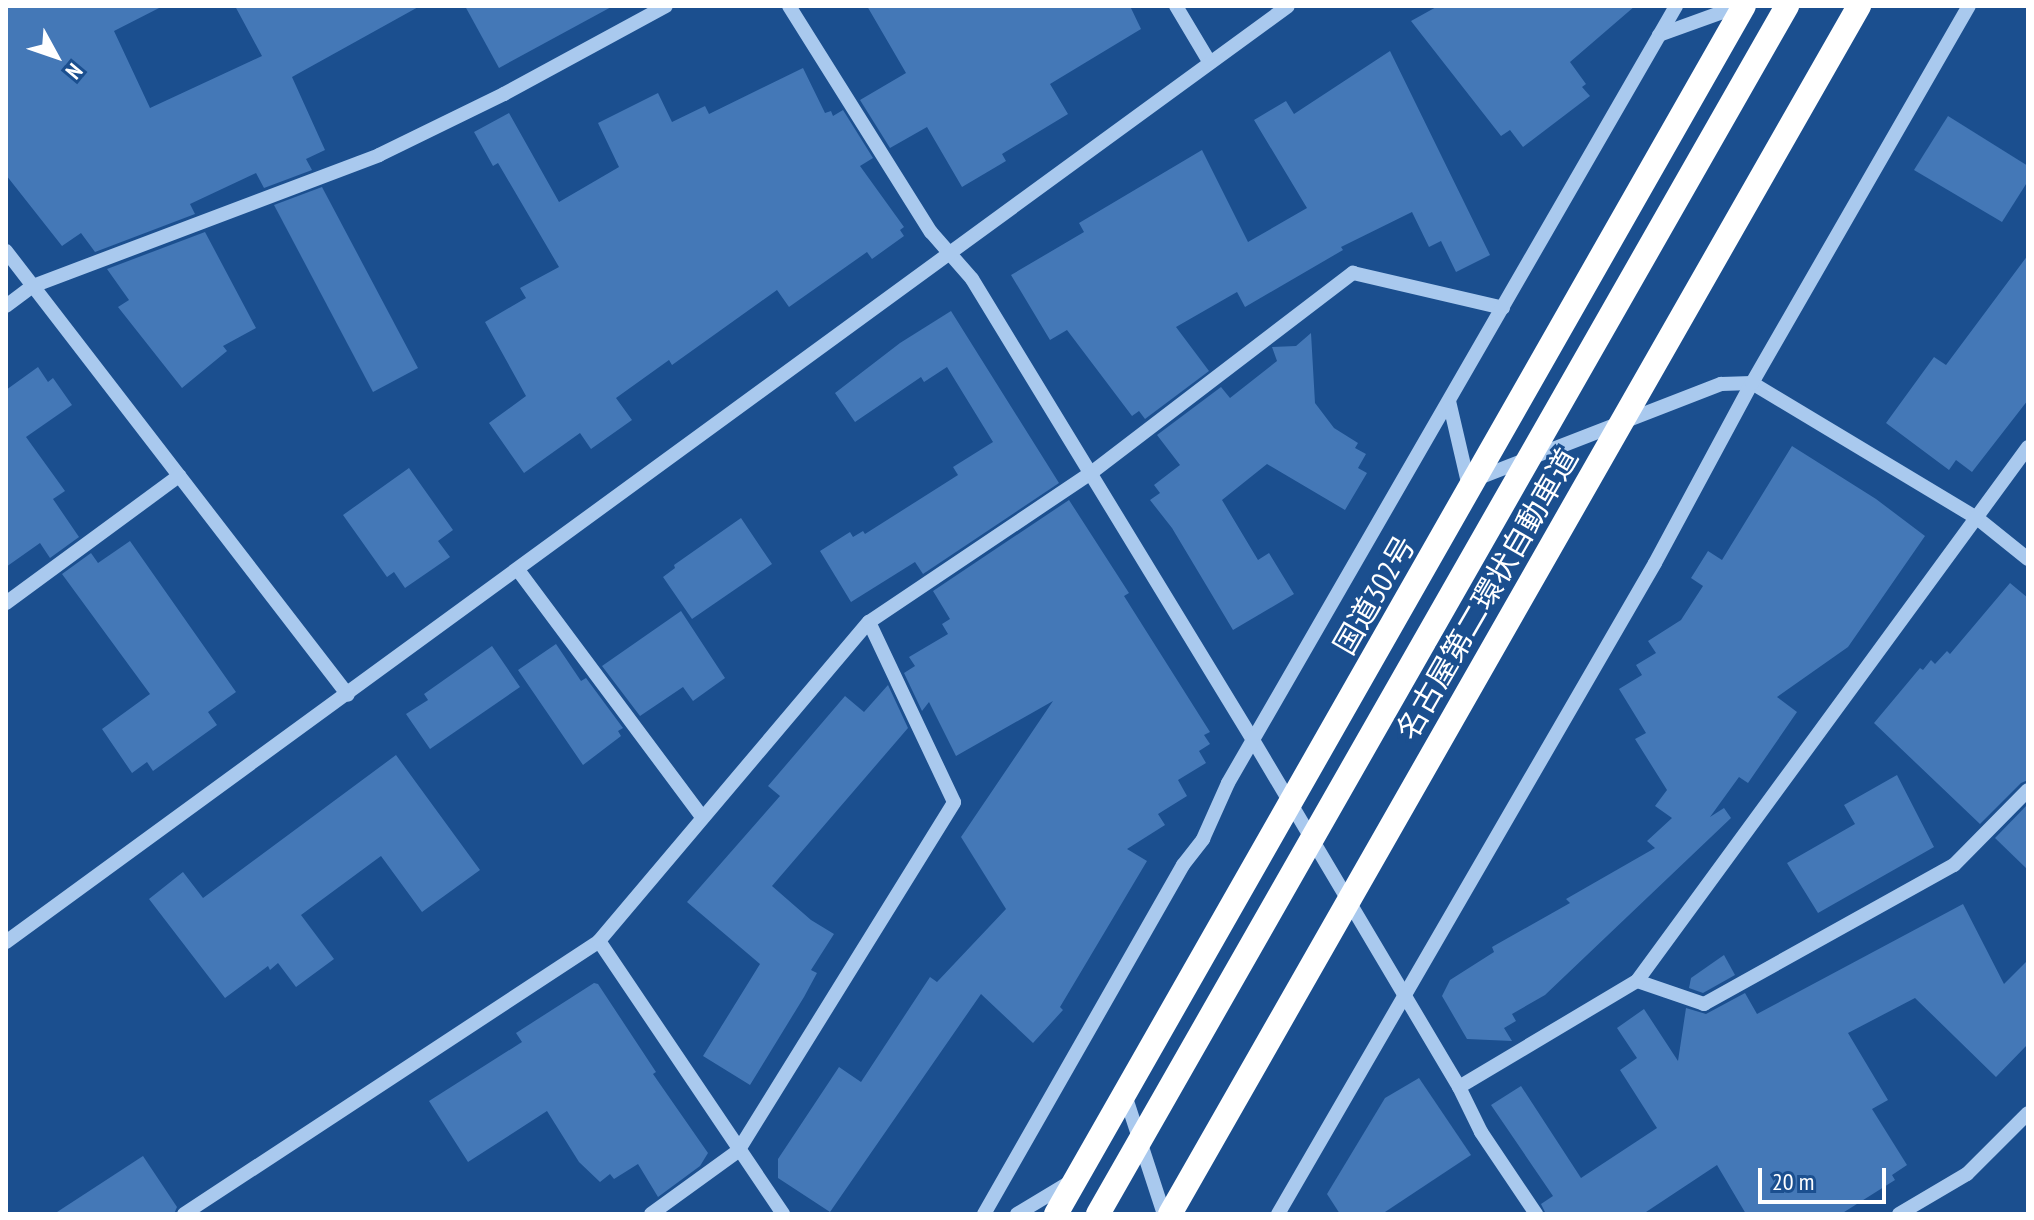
<!DOCTYPE html>
<html>
<head>
<meta charset="utf-8">
<style>
  body { margin:0 }
  #map { position:relative; width:2034px; height:1220px; overflow:hidden; background:#1b4f8f; font-family:"PT Sans Narrow","Noto Sans JP",sans-serif }
  div>[style] { position:absolute }
  .building>* { inset:0; background:#4478b7 }
  .minor>* { height:14px; margin:-7px; padding:0 7px; transform-origin:7px; border-radius:7px; background:#a9c9ee }
  .highway>* { height:24px; margin:-12px; padding:0 12px; transform-origin:12px; border-radius:12px; background:#fff }
  .highway-bridge>* { height:24px; margin:-12px; padding:0 12px; transform-origin:12px; border-radius:12px; background:#fff }
  span { translate:-50% -50%; white-space:nowrap; text-align:center; line-height:1.15; -webkit-text-stroke:6px #1b4f8f; paint-order:stroke }
  .street-label { font-size:30px; color:#fff }
  .frame { position:absolute; inset:0; border:8px solid #fff; pointer-events:none }
  .north { position:absolute; left:16px; top:16px; width:80px; height:80px; -webkit-text-stroke:6px #1b4f8f; paint-order:stroke; rotate:130deg; font-size:22px; font-weight:700; line-height:32px; text-align:center; color:#fff }
  .north::after { content:''; display:block; margin:auto; width:28px; height:36px; background:#fff; clip-path:polygon(50% 0,100% 100%,50% 72%,0 100%) }
  .scale { position:absolute; left:1758px; top:1168px; width:128px; height:36px; box-sizing:border-box; border:4px solid #fff; border-top:0; padding-left:10px; font-size:24px; line-height:28px; white-space:nowrap; color:#fff; -webkit-text-stroke:6px #1b4f8f; paint-order:stroke }
</style>
</head>
<body>
<div id="map">
  <div class="building">
    <div style="clip-path:polygon(6px 6px,163px 6px,114px 31px,150px 108px,262px 56px,235px 6px,420px 6px,292px 77px,325px 150px,306px 159px,312px 170px,264px 188px,256px 173px,190px 204px,195px 214px,95px 252px,81px 233px,62px 246px,6px 175px)"></div>
    <div style="clip-path:polygon(465px 6px,613px 6px,499px 68px)"></div>
    <div style="clip-path:polygon(867px 6px,1130px 6px,1141px 29px,1050px 84px,1068px 114px,1002px 154px,1006px 161px,962px 187px,927px 127px,890px 148px,860px 100px,906px 73px)"></div>
    <div style="clip-path:polygon(1438px 6px,1635px 6px,1570px 62px,1586px 84px,1582px 87px,1590px 96px,1523px 147px,1510px 130px,1501px 136px,1411px 21px)"></div>
    <div style="clip-path:polygon(1390px 51px,1490px 255px,1456px 272px,1441px 241px,1429px 247px,1412px 212px,1341px 247px,1343px 250px,1245px 307px,1237px 292px,1176px 327px,1209px 371px,1145px 419px,1139px 411px,1132px 416px,1067px 330px,1050px 340px,1011px 275px,1084px 232px,1079px 223px,1202px 150px,1248px 242px,1307px 208px,1254px 120px,1286px 101px,1294px 114px)"></div>
    <div style="clip-path:polygon(803px 68px,825px 113px,831px 111px,833px 116px,843px 110px,873px 158px,860px 166px,904px 227px,900px 230px,904px 236px,872px 259px,867px 252px,789px 307px,777px 290px,672px 365px,669px 360px,616px 398px,632px 420px,591px 449px,580px 433px,524px 473px,489px 423px,526px 396px,485px 322px,526px 298px,520px 288px,559px 267px,498px 163px,493px 166px,474px 132px,509px 113px,559px 202px,619px 167px,598px 123px,658px 93px,672px 122px,705px 106px,709px 114px)"></div>
    <div style="clip-path:polygon(1948px 116px,2028px 166px,2028px 181px,2002px 222px,1914px 170px)"></div>
    <div style="clip-path:polygon(322px 187px,418px 368px,373px 392px,274px 205px)"></div>
    <div style="clip-path:polygon(205px 232px,256px 328px,223px 346px,227px 351px,182px 388px,118px 307px,129px 300px,107px 269px)"></div>
    <div style="clip-path:polygon(2028px 255px,2028px 400px,1972px 472px,1956px 460px,1949px 470px,1886px 423px,1934px 357px,1946px 365px)"></div>
    <div style="clip-path:polygon(951px 311px,1059px 483px,923px 574px,915px 562px,851px 602px,820px 551px,850px 532px,853px 537px,863px 531px,865px 534px,958px 475px,953px 467px,993px 442px,947px 367px,924px 382px,921px 377px,855px 422px,835px 393px,900px 343px)"></div>
    <div style="clip-path:polygon(1311px 333px,1315px 403px,1334px 428px,1358px 443px,1355px 448px,1366px 454px,1358px 468px,1367px 473px,1345px 510px,1267px 464px,1222px 500px,1258px 560px,1269px 553px,1294px 594px,1233px 630px,1172px 528px,1150px 500px,1160px 493px,1154px 485px,1180px 465px,1157px 435px,1221px 387px,1230px 398px,1277px 361px,1272px 347px,1296px 346px)"></div>
    <div style="clip-path:polygon(38px 367px,48px 382px,53px 378px,72px 405px,26px 437px,65px 491px,53px 499px,79px 537px,50px 558px,40px 543px,6px 567px,6px 390px)"></div>
    <div style="clip-path:polygon(1792px 446px,1876px 499px,1925px 536px,1848px 647px,1777px 697px,1797px 712px,1748px 783px,1739px 777px,1710px 817px,1724px 808px,1731px 818px,1545px 995px,1512px 1014px,1516px 1021px,1504px 1028px,1512px 1041px,1467px 1039px,1442px 996px,1450px 980px,1494px 952px,1492px 947px,1570px 903px,1566px 899px,1655px 848px,1647px 841px,1672px 818px,1655px 806px,1667px 790px,1635px 739px,1646px 733px,1619px 689px,1642px 675px,1636px 665px,1656px 653px,1648px 641px,1681px 620px,1703px 586px,1691px 578px,1708px 551px,1722px 560px)"></div>
    <div style="clip-path:polygon(409px 468px,453px 530px,438px 541px,450px 557px,405px 588px,394px 572px,387px 577px,343px 515px)"></div>
    <div style="clip-path:polygon(1069px 500px,1129px 593px,1124px 596px,1210px 732px,1204px 735px,1210px 744px,1199px 751px,1206px 763px,1178px 780px,1187px 796px,1158px 814px,1165px 825px,1127px 849px,1147px 861px,1060px 1007px,1063px 1010px,1033px 1043px,981px 994px,830px 1212px,778px 1178px,778px 1159px,839px 1067px,861px 1082px,930px 977px,937px 982px,1006px 909px,961px 837px,1053px 701px,956px 756px,929px 702px,922px 711px,904px 673px,915px 666px,909px 657px,948px 634px,942px 624px,950px 619px,933px 591px)"></div>
    <div style="clip-path:polygon(741px 518px,772px 564px,692px 619px,663px 577px,675px 568px,674px 565px)"></div>
    <div style="clip-path:polygon(130px 541px,236px 692px,208px 712px,217px 725px,153px 771px,147px 762px,132px 773px,102px 729px,150px 694px,62px 574px,91px 553px,98px 563px)"></div>
    <div style="clip-path:polygon(2010px 583px,2028px 598px,2028px 780px,2021px 783px,1980px 824px,1874px 723px,1920px 668px,1923px 670px,1931px 660px,1935px 664px,1947px 651px,1950px 654px)"></div>
    <div style="clip-path:polygon(681px 611px,725px 678px,693px 701px,683px 687px,640px 716px,602px 666px)"></div>
    <div style="clip-path:polygon(556px 644px,581px 681px,586px 678px,623px 728px,618px 731px,621px 736px,583px 765px,518px 670px)"></div>
    <div style="clip-path:polygon(492px 646px,520px 687px,430px 749px,406px 714px,428px 700px,424px 694px)"></div>
    <div style="clip-path:polygon(888px 685px,908px 728px,772px 886px,811px 920px,834px 934px,811px 970px,817px 973px,804px 997px,750px 1085px,703px 1056px,760px 964px,687px 902px,780px 796px,768px 786px,845px 696px,864px 712px)"></div>
    <div style="clip-path:polygon(396px 755px,480px 870px,422px 912px,381px 856px,301px 915px,334px 959px,296px 987px,278px 963px,270px 970px,268px 966px,225px 998px,149px 899px,183px 872px,203px 898px)"></div>
    <div style="clip-path:polygon(1897px 775px,1934px 847px,1818px 913px,1787px 863px,1855px 824px,1844px 805px)"></div>
    <div style="clip-path:polygon(2028px 804px,2028px 870px,1995px 838px)"></div>
    <div style="clip-path:polygon(1963px 904px,2004px 984px,2028px 960px,2028px 1044px,1996px 1077px,1915px 998px,1848px 1033px,1888px 1100px,1872px 1109px,1907px 1165px,1892px 1175px,1895px 1180px,1841px 1214px,1746px 1214px,1717px 1165px,1643px 1214px,1546px 1214px,1541px 1204px,1553px 1196px,1491px 1105px,1521px 1086px,1581px 1178px,1657px 1128px,1620px 1070px,1637px 1058px,1617px 1028px,1644px 1009px,1678px 1061px,1686px 1008px,1706px 1014px,1745px 993px,1757px 1014px)"></div>
    <div style="clip-path:polygon(1724px 955px,1735px 975px,1703px 993px,1689px 988px,1691px 978px)"></div>
    <div style="clip-path:polygon(594px 983px,598px 984px,656px 1072px,653px 1074px,708px 1153px,700px 1166px,658px 1197px,638px 1164px,614px 1179px,610px 1174px,600px 1182px,579px 1162px,547px 1111px,468px 1162px,429px 1101px,522px 1042px,516px 1033px)"></div>
    <div style="clip-path:polygon(1419px 1078px,1471px 1155px,1382px 1214px,1340px 1214px,1327px 1194px,1385px 1098px)"></div>
    <div style="clip-path:polygon(143px 1156px,177px 1207px,174px 1214px,54px 1214px)"></div>
  </div>
  <div class="minor">
    <div style="left:789px;top:6px;width:267px;rotate:57.9deg"></div>
    <div style="left:931px;top:232px;width:62px;rotate:48.9deg"></div>
    <div style="left:972px;top:279px;width:540px;rotate:58.64deg"></div>
    <div style="left:1253px;top:740px;width:404px;rotate:59.3deg"></div>
    <div style="left:1459px;top:1087px;width:50px;rotate:63.9deg"></div>
    <div style="left:1481px;top:1132px;width:99px;rotate:56.1deg"></div>
    <div style="left:1176px;top:6px;width:66px;rotate:59.2deg"></div>
    <div style="left:1659px;top:35px;width:85px;rotate:-19.9deg"></div>
    <div style="left:6px;top:251px;width:560px;rotate:52.39deg"></div>
    <div style="left:6px;top:306px;width:34px;rotate:-37deg"></div>
    <div style="left:33px;top:286px;width:370px;rotate:-20.7deg"></div>
    <div style="left:379px;top:155px;width:139px;rotate:-26deg"></div>
    <div style="left:504px;top:94px;width:184px;rotate:-28.5deg"></div>
    <div style="left:1449px;top:401px;width:88px;rotate:76.9deg"></div>
    <div style="left:1476px;top:479px;width:263px;rotate:-21.2deg"></div>
    <div style="left:1721px;top:384px;width:31px;rotate:-2deg"></div>
    <div style="left:1752px;top:383px;width:262px;rotate:31deg"></div>
    <div style="left:1977px;top:518px;width:65px;rotate:38.8deg"></div>
    <div style="left:518px;top:570px;width:309px;rotate:53.3deg"></div>
    <div style="left:6px;top:603px;width:215px;rotate:-36.3deg"></div>
    <div style="left:599px;top:941px;width:329px;rotate:56deg"></div>
    <div style="left:6px;top:942px;width:1587px;rotate:-36.13deg"></div>
    <div style="left:1637px;top:981px;width:71px;rotate:18.9deg"></div>
    <div style="left:1704px;top:1004px;width:286px;rotate:-29.1deg"></div>
    <div style="left:1954px;top:865px;width:105px;rotate:-45.4deg"></div>
    <div style="left:1459px;top:1087px;width:207px;rotate:-30.8deg"></div>
    <div style="left:1637px;top:981px;width:662px;rotate:-53.79deg"></div>
    <div style="left:1125px;top:1095px;width:125px;rotate:71.9deg"></div>
    <div style="left:184px;top:1214px;width:497px;rotate:-33.3deg"></div>
    <div style="left:599px;top:941px;width:418px;rotate:-49.8deg"></div>
    <div style="left:869px;top:622px;width:267px;rotate:-33.9deg"></div>
    <div style="left:1091px;top:473px;width:330px;rotate:-37.4deg"></div>
    <div style="left:1353px;top:273px;width:154px;rotate:13.1deg"></div>
    <div style="left:651px;top:1214px;width:107px;rotate:-35.9deg"></div>
    <div style="left:738px;top:1151px;width:410px;rotate:-58.2deg"></div>
    <div style="left:954px;top:802px;width:199px;rotate:-115.3deg"></div>
    <div style="left:984px;top:1214px;width:402px;rotate:-60.3deg"></div>
    <div style="left:1183px;top:865px;width:33px;rotate:-52deg"></div>
    <div style="left:1203px;top:839px;width:61px;rotate:-65.9deg"></div>
    <div style="left:1228px;top:783px;width:897px;rotate:-60.03deg"></div>
    <div style="left:1017px;top:1214px;width:64px;rotate:-31deg"></div>
    <div style="left:1278px;top:1214px;width:752px;rotate:-59.92deg"></div>
    <div style="left:1655px;top:563px;width:204px;rotate:-61.7deg"></div>
    <div style="left:1752px;top:383px;width:435px;rotate:-60.1deg"></div>
    <div style="left:1899px;top:1214px;width:79px;rotate:-30.5deg"></div>
    <div style="left:1967px;top:1174px;width:86px;rotate:-45deg"></div>
  </div>
  <div class="highway">
    <div style="left:1056px;top:1214px;width:1390px;rotate:-60.34deg"></div>
  </div>
  <div class="highway-bridge">
    <div style="left:1098px;top:1214px;width:1391px;rotate:-60.3deg"></div>
    <div style="left:1170px;top:1214px;width:1391px;rotate:-60.3deg"></div>
  </div>
  <div class="street-label">
    <span style="left:1487px;top:594px;rotate:-60deg">名古屋第二環状自動車道</span>
    <span style="left:1374px;top:595px;rotate:-60deg">国道302号</span>
  </div>
  <div class="frame"></div>
  <div class="north">N</div>
  <div class="scale">20 m</div>
</div>
</body>
</html>
